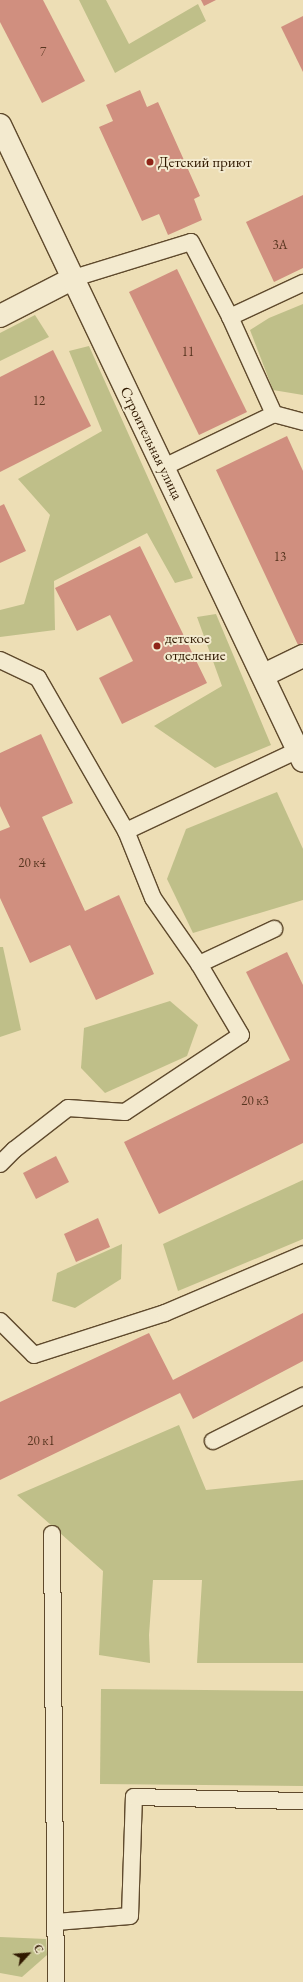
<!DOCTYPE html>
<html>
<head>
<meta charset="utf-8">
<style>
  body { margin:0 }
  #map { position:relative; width:303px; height:1982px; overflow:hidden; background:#eddeb5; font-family:"EB Garamond",serif }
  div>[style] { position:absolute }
  .green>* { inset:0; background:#bfbf89 }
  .building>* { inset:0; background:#d08f7f }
  .roads { filter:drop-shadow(1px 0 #5f4a2d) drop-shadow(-1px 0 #5f4a2d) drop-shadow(0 1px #5f4a2d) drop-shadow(0 -1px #5f4a2d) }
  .service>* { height:16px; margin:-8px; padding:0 8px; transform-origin:8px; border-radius:8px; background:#f3eacf }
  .minor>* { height:22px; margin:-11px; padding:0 11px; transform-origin:11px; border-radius:11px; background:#f3eacf }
  .tertiary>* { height:22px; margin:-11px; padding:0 11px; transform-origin:11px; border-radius:11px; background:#f3eacf }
  .dots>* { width:11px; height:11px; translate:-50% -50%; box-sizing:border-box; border:2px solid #f3eacf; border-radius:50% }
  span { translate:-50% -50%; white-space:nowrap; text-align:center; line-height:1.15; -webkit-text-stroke:4px #f3eacf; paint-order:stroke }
  .number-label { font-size:13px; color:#583620 }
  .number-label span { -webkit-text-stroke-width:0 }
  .poi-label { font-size:15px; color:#301900 }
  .left { translate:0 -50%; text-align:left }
  .street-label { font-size:15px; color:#301900 }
  .north { position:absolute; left:8px; top:1934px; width:40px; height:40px; -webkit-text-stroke:3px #f3eacf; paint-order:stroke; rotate:64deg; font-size:11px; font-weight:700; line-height:16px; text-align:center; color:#301900 }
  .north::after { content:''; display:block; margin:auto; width:14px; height:18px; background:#301900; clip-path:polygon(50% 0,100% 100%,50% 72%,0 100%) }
</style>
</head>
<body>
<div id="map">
  <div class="green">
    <div style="clip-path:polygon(79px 0,106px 0,129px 44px,198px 4px,206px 21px,115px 73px)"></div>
    <div style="clip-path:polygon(303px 304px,303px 395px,273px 390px,250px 330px,269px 318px)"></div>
    <div style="clip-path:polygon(35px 315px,49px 337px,0 361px,0 333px)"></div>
    <div style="clip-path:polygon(89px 346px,193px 578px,175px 583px,147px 533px,54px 581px,55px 630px,0 637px,0 610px,24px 604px,50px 515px,18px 479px,102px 431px,69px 351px)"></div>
    <div style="clip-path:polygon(216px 614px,271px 745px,215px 768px,154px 726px,222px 686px,197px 617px)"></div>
    <div style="clip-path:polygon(277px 792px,303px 849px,303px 900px,193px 933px,167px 879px,186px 829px)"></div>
    <div style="clip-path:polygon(0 947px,3px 947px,21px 1030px,0 1037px)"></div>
    <div style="clip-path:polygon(170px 1001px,198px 1025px,187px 1056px,105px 1093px,81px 1068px,84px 1028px)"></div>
    <div style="clip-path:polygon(303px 1180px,303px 1239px,178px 1291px,163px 1244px)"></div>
    <div style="clip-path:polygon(122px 1244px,121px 1279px,75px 1308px,52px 1301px,57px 1273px)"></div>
    <div style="clip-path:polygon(179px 1425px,206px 1490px,303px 1480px,303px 1663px,197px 1663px,202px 1580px,153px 1580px,149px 1635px,150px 1663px,99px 1655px,103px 1571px,17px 1495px)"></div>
    <div style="clip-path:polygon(101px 1689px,303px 1691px,303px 1786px,100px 1784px)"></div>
    <div style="clip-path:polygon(0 1937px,46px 1939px,47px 1955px,22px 1977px,0 1973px)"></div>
  </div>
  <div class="building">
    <div style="clip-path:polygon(0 0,43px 0,85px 81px,42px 103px,0 22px)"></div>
    <div style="clip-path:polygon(201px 0,216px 0,204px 6px)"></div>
    <div style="clip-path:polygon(303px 16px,303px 72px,281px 27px)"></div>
    <div style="clip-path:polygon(140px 90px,147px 107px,158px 102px,200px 196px,194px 199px,202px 220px,168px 235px,159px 214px,142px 221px,99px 127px,113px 121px,106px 105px)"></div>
    <div style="clip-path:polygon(303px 195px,303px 268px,274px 282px,246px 222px)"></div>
    <div style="clip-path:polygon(177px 269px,247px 412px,199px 435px,129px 292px)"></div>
    <div style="clip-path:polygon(53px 350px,91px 426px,0 472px,0 377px)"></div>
    <div style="clip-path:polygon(287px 436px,303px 471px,303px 643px,298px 645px,216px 470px)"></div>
    <div style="clip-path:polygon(4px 504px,26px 551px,0 563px,0 506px)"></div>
    <div style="clip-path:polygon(140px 546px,207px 683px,122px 724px,99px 678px,133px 661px,110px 615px,77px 631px,55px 588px)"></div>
    <div style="clip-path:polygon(41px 734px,73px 803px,42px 817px,85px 911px,119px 895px,154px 974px,96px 1000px,70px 945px,30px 963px,0 898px,0 831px,10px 827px,0 806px,0 753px)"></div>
    <div style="clip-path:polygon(287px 952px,303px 985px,303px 1143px,159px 1214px,124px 1142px,290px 1060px,246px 972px)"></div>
    <div style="clip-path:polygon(56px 1156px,69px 1182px,36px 1199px,23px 1173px)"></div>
    <div style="clip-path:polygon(98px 1218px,110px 1247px,76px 1262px,64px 1234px)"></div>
    <div style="clip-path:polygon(303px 1313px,303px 1361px,193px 1419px,180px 1393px,0 1480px,0 1402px,149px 1333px,173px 1380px)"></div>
  </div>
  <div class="roads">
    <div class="service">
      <div style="left:74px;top:278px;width:122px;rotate:-17.1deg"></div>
      <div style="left:191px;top:242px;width:85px;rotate:62.5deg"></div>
      <div style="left:230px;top:317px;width:81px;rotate:-25deg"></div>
      <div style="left:230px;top:317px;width:107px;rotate:65.6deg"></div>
      <div style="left:274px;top:414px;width:30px;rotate:15deg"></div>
      <div style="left:164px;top:467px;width:122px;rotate:-25.7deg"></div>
      <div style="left:0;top:660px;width:42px;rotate:25.3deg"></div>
      <div style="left:38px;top:678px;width:177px;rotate:60.1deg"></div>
      <div style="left:126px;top:831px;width:190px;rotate:-25.2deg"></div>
      <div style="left:199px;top:964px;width:83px;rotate:-25deg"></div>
      <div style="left:0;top:1164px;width:20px;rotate:-45deg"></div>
      <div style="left:14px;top:1150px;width:68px;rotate:-37.9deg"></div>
      <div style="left:68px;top:1108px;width:57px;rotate:4deg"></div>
      <div style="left:125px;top:1112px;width:139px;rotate:-33.6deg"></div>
      <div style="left:241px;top:1035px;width:82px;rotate:-120.6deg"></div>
      <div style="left:199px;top:964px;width:80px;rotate:-124.9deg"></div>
      <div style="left:153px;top:898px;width:72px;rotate:-111.9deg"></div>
      <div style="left:0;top:1321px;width:48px;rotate:45deg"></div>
      <div style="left:34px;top:1355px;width:138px;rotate:-17.8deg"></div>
      <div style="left:165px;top:1313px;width:150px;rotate:-23.1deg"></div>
      <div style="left:213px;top:1441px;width:101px;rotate:-26.6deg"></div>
      <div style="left:52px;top:1534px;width:448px;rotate:89.5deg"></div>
      <div style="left:56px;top:1922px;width:74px;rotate:-4.6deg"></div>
      <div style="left:130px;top:1916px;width:119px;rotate:-88.1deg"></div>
      <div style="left:134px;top:1797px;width:169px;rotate:1.4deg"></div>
    </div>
    <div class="minor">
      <div style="left:0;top:316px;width:83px;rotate:-27.2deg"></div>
      <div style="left:264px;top:675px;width:43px;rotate:-26deg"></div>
    </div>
    <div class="tertiary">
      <div style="left:0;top:125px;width:704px;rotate:64.53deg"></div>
    </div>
  </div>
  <div class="dots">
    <div style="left:150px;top:162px;background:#8f2418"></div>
    <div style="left:157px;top:646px;background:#8f2418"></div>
  </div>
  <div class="number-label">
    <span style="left:43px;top:52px">7</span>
    <span style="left:280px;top:245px">3А</span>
    <span style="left:188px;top:352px">11</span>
    <span style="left:39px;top:401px">12</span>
    <span style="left:280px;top:557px">13</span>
    <span style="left:32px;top:863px">20 к4</span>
    <span style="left:255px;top:1101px">20 к3</span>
    <span style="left:41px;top:1441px">20 к1</span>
  </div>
  <div class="poi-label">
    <span class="left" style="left:158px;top:162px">Детский приют</span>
    <span class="left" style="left:165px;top:646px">детское<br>отделение</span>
  </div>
  <div class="street-label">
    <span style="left:152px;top:443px;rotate:64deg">Строительная улица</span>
  </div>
  <div class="north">С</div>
</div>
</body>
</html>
